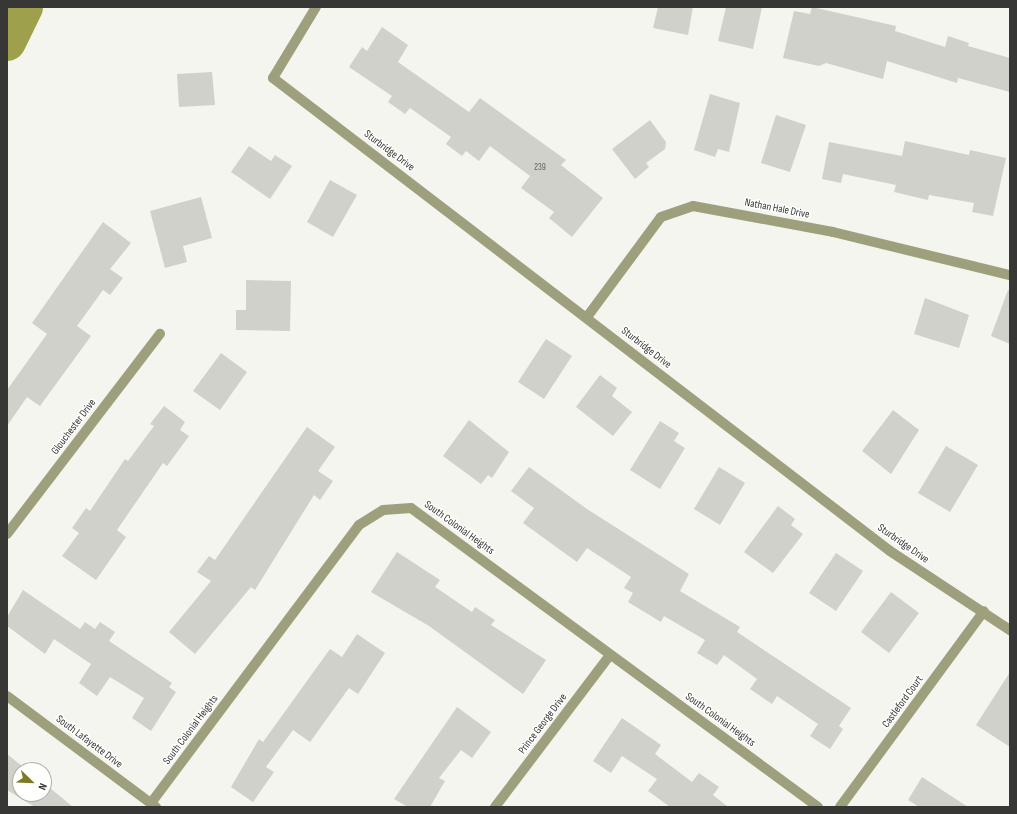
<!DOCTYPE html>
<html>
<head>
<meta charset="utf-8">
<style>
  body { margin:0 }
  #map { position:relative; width:1017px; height:814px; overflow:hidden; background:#f4f5ee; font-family:"Sofia Sans Condensed",sans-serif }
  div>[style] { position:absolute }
  .river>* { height:38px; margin:-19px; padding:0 19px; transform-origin:19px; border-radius:19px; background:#9fa04c }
  .building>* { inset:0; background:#d1d1cb }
  .minor>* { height:10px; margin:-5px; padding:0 5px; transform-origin:5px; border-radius:5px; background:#9ea07d }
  span { translate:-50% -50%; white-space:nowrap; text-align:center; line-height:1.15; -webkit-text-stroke:3px #fffffe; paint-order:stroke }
  .number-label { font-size:9px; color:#5e5e5a }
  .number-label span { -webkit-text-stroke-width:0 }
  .street-label { font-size:11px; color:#373835 }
  .frame { position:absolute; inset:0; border:8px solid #373835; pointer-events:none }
  .north { position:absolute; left:12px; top:762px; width:40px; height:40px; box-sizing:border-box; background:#fffffe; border:1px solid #afafae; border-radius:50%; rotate:113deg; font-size:11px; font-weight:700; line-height:16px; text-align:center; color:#373835 }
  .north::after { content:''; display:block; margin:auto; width:14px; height:18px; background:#7a7b23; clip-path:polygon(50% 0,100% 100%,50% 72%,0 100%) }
</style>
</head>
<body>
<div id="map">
  <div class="river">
    <div style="left:7px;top:42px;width:39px;rotate:-64deg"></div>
  </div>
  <div class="building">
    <div style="clip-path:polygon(658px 7px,693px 7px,688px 35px,653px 28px)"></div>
    <div style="clip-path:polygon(726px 7px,762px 7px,753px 49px,718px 41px)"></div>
    <div style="clip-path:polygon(812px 7px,896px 26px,895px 31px,945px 47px,948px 36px,969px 43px,968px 46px,1010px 58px,1010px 92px,958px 78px,957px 83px,887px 61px,883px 79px,826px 63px,819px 66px,783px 58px,794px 11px,810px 14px)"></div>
    <div style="clip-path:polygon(382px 27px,408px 45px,398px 62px,469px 112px,480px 98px,566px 160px,561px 165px,603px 198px,572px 237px,549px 218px,554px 212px,521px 188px,530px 176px,490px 146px,479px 161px,466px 151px,462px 156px,446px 144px,451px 137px,410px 108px,405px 114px,388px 102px,392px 96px,349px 67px,362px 47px,367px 51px)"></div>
    <div style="clip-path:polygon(212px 72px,215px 105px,179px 107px,177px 74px)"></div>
    <div style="clip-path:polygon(710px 94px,740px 103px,729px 152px,718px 149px,715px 157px,694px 150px)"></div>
    <div style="clip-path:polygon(776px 115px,806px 125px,790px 172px,761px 163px)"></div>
    <div style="clip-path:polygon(650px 120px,666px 142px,665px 149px,646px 163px,649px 167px,635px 179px,612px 149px)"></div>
    <div style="clip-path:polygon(905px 141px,969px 155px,970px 150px,1006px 158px,993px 216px,972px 212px,974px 203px,929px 195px,928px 200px,894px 192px,896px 185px,843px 174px,841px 183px,822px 179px,829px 142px,902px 156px)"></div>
    <div style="clip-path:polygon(249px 146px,271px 161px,275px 155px,292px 166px,270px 199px,231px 172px)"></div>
    <div style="clip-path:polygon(330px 180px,357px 195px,333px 237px,307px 222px)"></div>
    <div style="clip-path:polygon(201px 197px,212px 238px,183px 246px,187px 262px,165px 268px,150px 211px)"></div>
    <div style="clip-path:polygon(103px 222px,131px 243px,110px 269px,123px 278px,110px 295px,103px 290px,77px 326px,91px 336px,40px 406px,27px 397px,7px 426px,7px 390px,47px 334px,32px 323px)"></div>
    <div style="clip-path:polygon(246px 280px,291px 281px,290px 331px,236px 330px,236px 310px,246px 310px)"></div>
    <div style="clip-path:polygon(1008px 290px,1010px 291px,1010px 344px,991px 336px)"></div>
    <div style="clip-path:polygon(925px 298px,969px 315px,959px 348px,914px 334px)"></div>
    <div style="clip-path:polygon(546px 339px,572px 356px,544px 399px,518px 382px)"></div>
    <div style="clip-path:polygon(221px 353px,247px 372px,220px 410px,193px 391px)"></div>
    <div style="clip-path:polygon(600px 375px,617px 388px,612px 396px,632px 412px,613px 436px,576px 407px)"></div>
    <div style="clip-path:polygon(164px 406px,185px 422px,180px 430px,189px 436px,167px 466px,163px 463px,117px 530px,126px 537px,96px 580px,62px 556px,79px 533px,72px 528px,86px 508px,90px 511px,125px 459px,128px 461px,154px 426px,150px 424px)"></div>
    <div style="clip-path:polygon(893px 410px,919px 430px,891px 474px,862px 451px)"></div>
    <div style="clip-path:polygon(469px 420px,509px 452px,492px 478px,488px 475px,481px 484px,443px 456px)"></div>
    <div style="clip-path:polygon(660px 421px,679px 433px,674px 441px,685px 448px,660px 489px,630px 470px)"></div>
    <div style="clip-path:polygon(307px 427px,335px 447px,318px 471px,333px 481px,320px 500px,314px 495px,255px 590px,251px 587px,195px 654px,169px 632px,211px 581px,197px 572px,209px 556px,215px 560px)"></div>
    <div style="clip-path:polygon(946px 446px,978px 465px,950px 512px,918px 493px)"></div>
    <div style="clip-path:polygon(529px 467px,587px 509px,689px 574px,680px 591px,740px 627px,737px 632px,851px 708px,839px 726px,843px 729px,830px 749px,810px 736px,818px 724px,777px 696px,772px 704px,750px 689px,757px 679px,724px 655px,717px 665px,697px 653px,705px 640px,664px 616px,661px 622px,628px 602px,633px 593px,624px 588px,631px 577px,587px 548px,577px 562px,523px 523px,534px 508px,511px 491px)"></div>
    <div style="clip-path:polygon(719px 467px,745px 483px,720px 525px,694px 509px)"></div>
    <div style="clip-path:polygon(778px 506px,795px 519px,791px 525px,803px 534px,773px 573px,744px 552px)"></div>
    <div style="clip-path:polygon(397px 552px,440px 580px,435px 587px,472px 612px,475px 607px,495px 620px,491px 625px,546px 660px,523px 694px,429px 626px,371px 592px)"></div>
    <div style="clip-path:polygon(836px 553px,863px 571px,836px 611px,809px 593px)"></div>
    <div style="clip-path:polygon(23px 590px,80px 629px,85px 622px,95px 629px,100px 622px,115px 632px,109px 641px,172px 683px,169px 687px,176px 692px,151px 731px,132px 718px,144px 698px,110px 677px,97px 696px,79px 683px,91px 664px,54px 639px,45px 654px,7px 626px,7px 617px)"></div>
    <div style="clip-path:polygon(891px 592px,919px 613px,889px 653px,861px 632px)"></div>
    <div style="clip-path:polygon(357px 634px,385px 653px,358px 694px,349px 688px,310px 742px,293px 730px,266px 767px,274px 772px,253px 802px,231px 787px,259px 739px,263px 742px,330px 649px,342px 657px)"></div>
    <div style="clip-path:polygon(1010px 672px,1010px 747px,976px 725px)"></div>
    <div style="clip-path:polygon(457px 707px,491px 732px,472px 758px,461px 750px,439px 778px,445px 781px,430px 807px,408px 807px,394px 799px)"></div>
    <div style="clip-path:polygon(622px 718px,661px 745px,655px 754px,692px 782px,699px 773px,719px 787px,713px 795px,728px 807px,670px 807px,648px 791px,657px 779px,622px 756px,611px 773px,593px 761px)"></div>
    <div style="clip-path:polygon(7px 754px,27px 770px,20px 770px,20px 794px,44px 794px,44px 783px,73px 807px,35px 807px,7px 790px)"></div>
    <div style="clip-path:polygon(922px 777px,968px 807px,919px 807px,908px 800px)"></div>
  </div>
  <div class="minor">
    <div style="left:316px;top:7px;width:83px;rotate:121.2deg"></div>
    <div style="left:273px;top:78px;width:777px;rotate:37.47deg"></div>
    <div style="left:890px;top:551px;width:144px;rotate:33.4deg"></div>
    <div style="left:587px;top:317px;width:124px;rotate:-53.5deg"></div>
    <div style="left:661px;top:217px;width:34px;rotate:-19deg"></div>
    <div style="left:693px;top:206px;width:142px;rotate:10.5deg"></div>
    <div style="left:833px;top:232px;width:182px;rotate:13.7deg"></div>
    <div style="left:7px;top:534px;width:252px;rotate:-52.6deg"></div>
    <div style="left:7px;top:696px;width:186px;rotate:36.7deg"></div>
    <div style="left:151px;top:803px;width:347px;rotate:-53.2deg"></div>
    <div style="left:359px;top:525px;width:28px;rotate:-32deg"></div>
    <div style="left:383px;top:510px;width:28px;rotate:-4deg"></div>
    <div style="left:411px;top:508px;width:505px;rotate:36.3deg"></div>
    <div style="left:495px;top:807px;width:191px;rotate:-52.9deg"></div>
    <div style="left:840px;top:807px;width:243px;rotate:-53.7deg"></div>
  </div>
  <div class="number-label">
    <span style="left:540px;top:168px">239</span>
  </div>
  <div class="street-label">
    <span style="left:389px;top:151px;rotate:37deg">Sturbridge Drive</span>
    <span style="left:777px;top:209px;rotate:11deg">Nathan Hale Drive</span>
    <span style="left:646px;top:348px;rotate:38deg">Sturbridge Drive</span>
    <span style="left:74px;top:427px;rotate:-53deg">Glouchester Drive</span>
    <span style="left:459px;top:528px;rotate:36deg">South Colonial Heights</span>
    <span style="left:903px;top:544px;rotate:35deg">Sturbridge Drive</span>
    <span style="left:903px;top:702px;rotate:-54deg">Castleford Court</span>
    <span style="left:720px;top:720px;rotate:36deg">South Colonial Heights</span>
    <span style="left:543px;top:724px;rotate:-53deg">Prince George Drive</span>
    <span style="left:191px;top:730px;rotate:-53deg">South Colonial Heights</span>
    <span style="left:89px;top:742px;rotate:37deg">South Lafayette Drive</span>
  </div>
  <div class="frame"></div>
  <div class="north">N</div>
</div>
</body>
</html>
